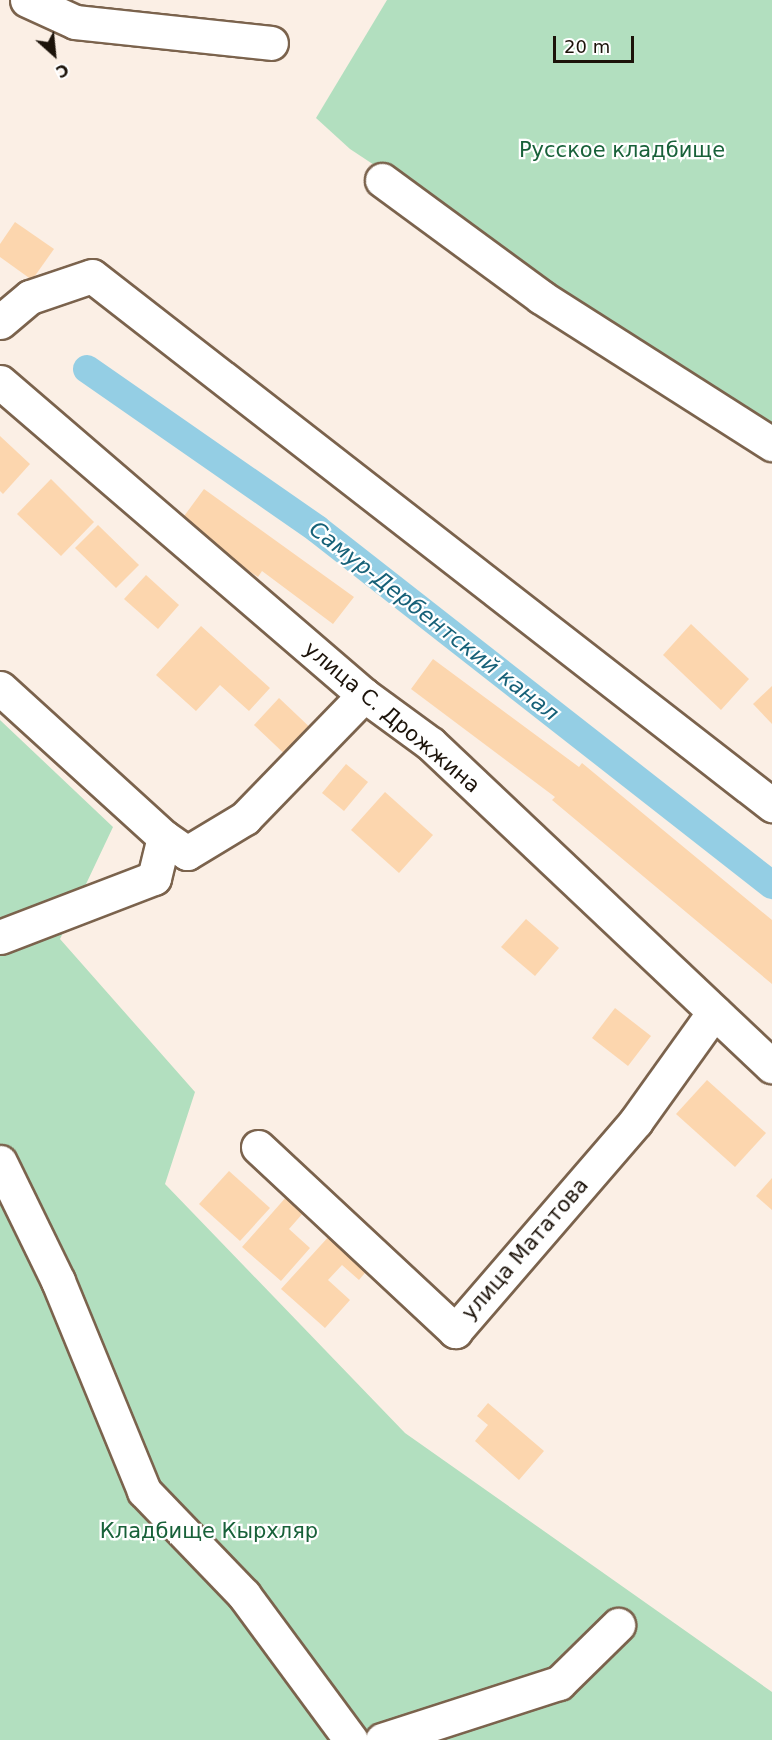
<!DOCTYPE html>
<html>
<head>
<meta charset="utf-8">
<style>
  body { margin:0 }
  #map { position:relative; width:772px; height:1740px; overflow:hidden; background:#fbefe5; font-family:"DejaVu Sans",sans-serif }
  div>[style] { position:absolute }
  .green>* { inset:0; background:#b2dfbf }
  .canal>* { height:28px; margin:-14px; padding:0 14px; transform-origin:14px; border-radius:14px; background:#94cee4 }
  .building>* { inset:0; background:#fcd6ae }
  .roads { filter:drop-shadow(2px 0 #7b634d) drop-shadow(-2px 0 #7b634d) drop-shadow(0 2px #7b634d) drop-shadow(0 -2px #7b634d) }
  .minor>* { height:33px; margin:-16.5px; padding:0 16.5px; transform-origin:16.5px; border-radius:16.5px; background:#fff }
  span { translate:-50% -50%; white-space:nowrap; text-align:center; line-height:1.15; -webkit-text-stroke:4.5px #fff; paint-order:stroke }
  .park-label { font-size:21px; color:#186139 }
  .street-label { font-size:21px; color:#1c130a }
  .water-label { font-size:22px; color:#166178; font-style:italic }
  .north { position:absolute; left:24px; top:24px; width:60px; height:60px; -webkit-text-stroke:4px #fff; paint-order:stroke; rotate:153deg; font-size:16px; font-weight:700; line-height:24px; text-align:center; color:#1c130a }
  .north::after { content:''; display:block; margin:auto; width:21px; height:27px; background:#1c130a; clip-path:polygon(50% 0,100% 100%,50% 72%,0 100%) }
  .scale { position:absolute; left:553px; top:36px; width:81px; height:27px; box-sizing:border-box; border:3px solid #1c130a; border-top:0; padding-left:8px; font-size:18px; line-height:21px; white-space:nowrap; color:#1c130a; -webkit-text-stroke:4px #fff; paint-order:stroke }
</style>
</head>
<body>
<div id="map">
  <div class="green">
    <div style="clip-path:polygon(387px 0,772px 0,772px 428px,350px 149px,316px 118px)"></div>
    <div style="clip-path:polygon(0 720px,113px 827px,60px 939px,195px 1092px,165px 1184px,405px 1433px,772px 1692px,772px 1740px,0 1740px)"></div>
  </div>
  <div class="canal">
    <div style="left:87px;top:369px;width:280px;rotate:34.8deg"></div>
    <div style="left:317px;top:529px;width:578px;rotate:38.04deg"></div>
  </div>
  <div class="building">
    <div style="clip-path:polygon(15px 222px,54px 249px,32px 280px,0 257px,0 244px)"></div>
    <div style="clip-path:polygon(0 436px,30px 464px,3px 494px,0 491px)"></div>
    <div style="clip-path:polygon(51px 479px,94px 522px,61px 556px,17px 514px)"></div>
    <div style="clip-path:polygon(204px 489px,354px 597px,333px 624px,262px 571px,258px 577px,179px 523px)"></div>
    <div style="clip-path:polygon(98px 525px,139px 565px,116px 588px,75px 548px)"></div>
    <div style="clip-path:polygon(146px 575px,179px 605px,158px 629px,124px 599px)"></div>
    <div style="clip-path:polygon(691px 624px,749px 679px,721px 710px,663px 655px)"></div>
    <div style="clip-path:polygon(201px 626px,270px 688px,249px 711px,220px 685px,196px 711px,156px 675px)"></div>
    <div style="clip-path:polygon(433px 659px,579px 767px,582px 763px,772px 920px,772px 984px,552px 800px,555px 797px,411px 689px)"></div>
    <div style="clip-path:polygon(772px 686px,772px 724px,753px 704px)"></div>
    <div style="clip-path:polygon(279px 698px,317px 734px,292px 761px,254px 725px)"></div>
    <div style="clip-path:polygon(346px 764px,368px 782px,344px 811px,322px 793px)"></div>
    <div style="clip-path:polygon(385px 792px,433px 835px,399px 873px,351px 830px)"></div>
    <div style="clip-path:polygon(526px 919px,559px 948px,535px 976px,501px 947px)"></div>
    <div style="clip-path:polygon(615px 1008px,651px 1036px,628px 1066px,592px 1038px)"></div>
    <div style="clip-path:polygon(707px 1080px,766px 1133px,735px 1167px,676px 1114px)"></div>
    <div style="clip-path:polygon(229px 1171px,270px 1208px,240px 1241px,199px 1204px)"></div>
    <div style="clip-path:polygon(772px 1178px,772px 1210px,756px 1196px)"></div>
    <div style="clip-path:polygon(287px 1196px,304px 1212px,289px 1229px,310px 1248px,281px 1281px,242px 1247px)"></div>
    <div style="clip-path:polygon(331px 1234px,369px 1268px,359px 1280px,342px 1265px,328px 1280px,350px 1300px,325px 1328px,281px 1289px)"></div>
    <div style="clip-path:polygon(488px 1403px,544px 1451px,519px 1480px,475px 1441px,488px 1425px,477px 1416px)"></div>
  </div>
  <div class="roads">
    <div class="minor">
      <div style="left:27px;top:0;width:53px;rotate:24.6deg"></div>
      <div style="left:75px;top:22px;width:197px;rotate:6.1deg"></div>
      <div style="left:382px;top:180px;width:197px;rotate:36.3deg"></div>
      <div style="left:541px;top:297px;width:274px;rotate:32.5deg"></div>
      <div style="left:0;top:322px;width:39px;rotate:-40deg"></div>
      <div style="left:30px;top:297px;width:65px;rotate:-18.7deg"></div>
      <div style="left:92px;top:276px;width:862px;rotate:37.88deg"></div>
      <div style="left:0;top:382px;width:480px;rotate:40.7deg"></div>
      <div style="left:364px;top:695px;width:83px;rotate:36.2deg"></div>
      <div style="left:431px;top:744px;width:469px;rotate:43.4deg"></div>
      <div style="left:0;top:688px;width:222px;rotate:42.3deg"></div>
      <div style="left:0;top:937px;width:165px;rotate:-21deg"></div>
      <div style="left:154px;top:878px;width:42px;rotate:-76.3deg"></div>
      <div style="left:164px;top:837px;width:28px;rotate:35deg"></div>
      <div style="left:187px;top:853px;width:68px;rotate:-31.1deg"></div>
      <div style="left:245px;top:818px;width:171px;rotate:-45.9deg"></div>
      <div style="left:258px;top:1147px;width:270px;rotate:43deg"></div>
      <div style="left:455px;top:1331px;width:277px;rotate:-49.2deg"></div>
      <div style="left:636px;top:1121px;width:134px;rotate:-54.4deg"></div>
      <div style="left:0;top:1162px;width:132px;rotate:64deg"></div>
      <div style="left:58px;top:1281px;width:227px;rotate:67.7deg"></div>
      <div style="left:144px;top:1491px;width:144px;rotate:46.1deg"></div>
      <div style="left:244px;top:1595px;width:180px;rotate:53.6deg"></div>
      <div style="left:382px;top:1740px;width:186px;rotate:-17.9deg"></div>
      <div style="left:559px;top:1683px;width:83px;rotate:-44.5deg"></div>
    </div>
  </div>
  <div class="park-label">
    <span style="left:622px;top:150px">Русское кладбище</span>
    <span style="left:209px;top:1531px">Кладбище Кырхляр</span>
  </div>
  <div class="street-label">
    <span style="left:392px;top:717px;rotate:40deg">улица С. Дрожжина</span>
    <span style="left:525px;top:1249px;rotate:-49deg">улица Мататова</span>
  </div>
  <div class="water-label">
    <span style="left:434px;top:621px;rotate:38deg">Самур-Дербентский канал</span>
  </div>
  <div class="north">С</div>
  <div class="scale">20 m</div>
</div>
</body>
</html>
